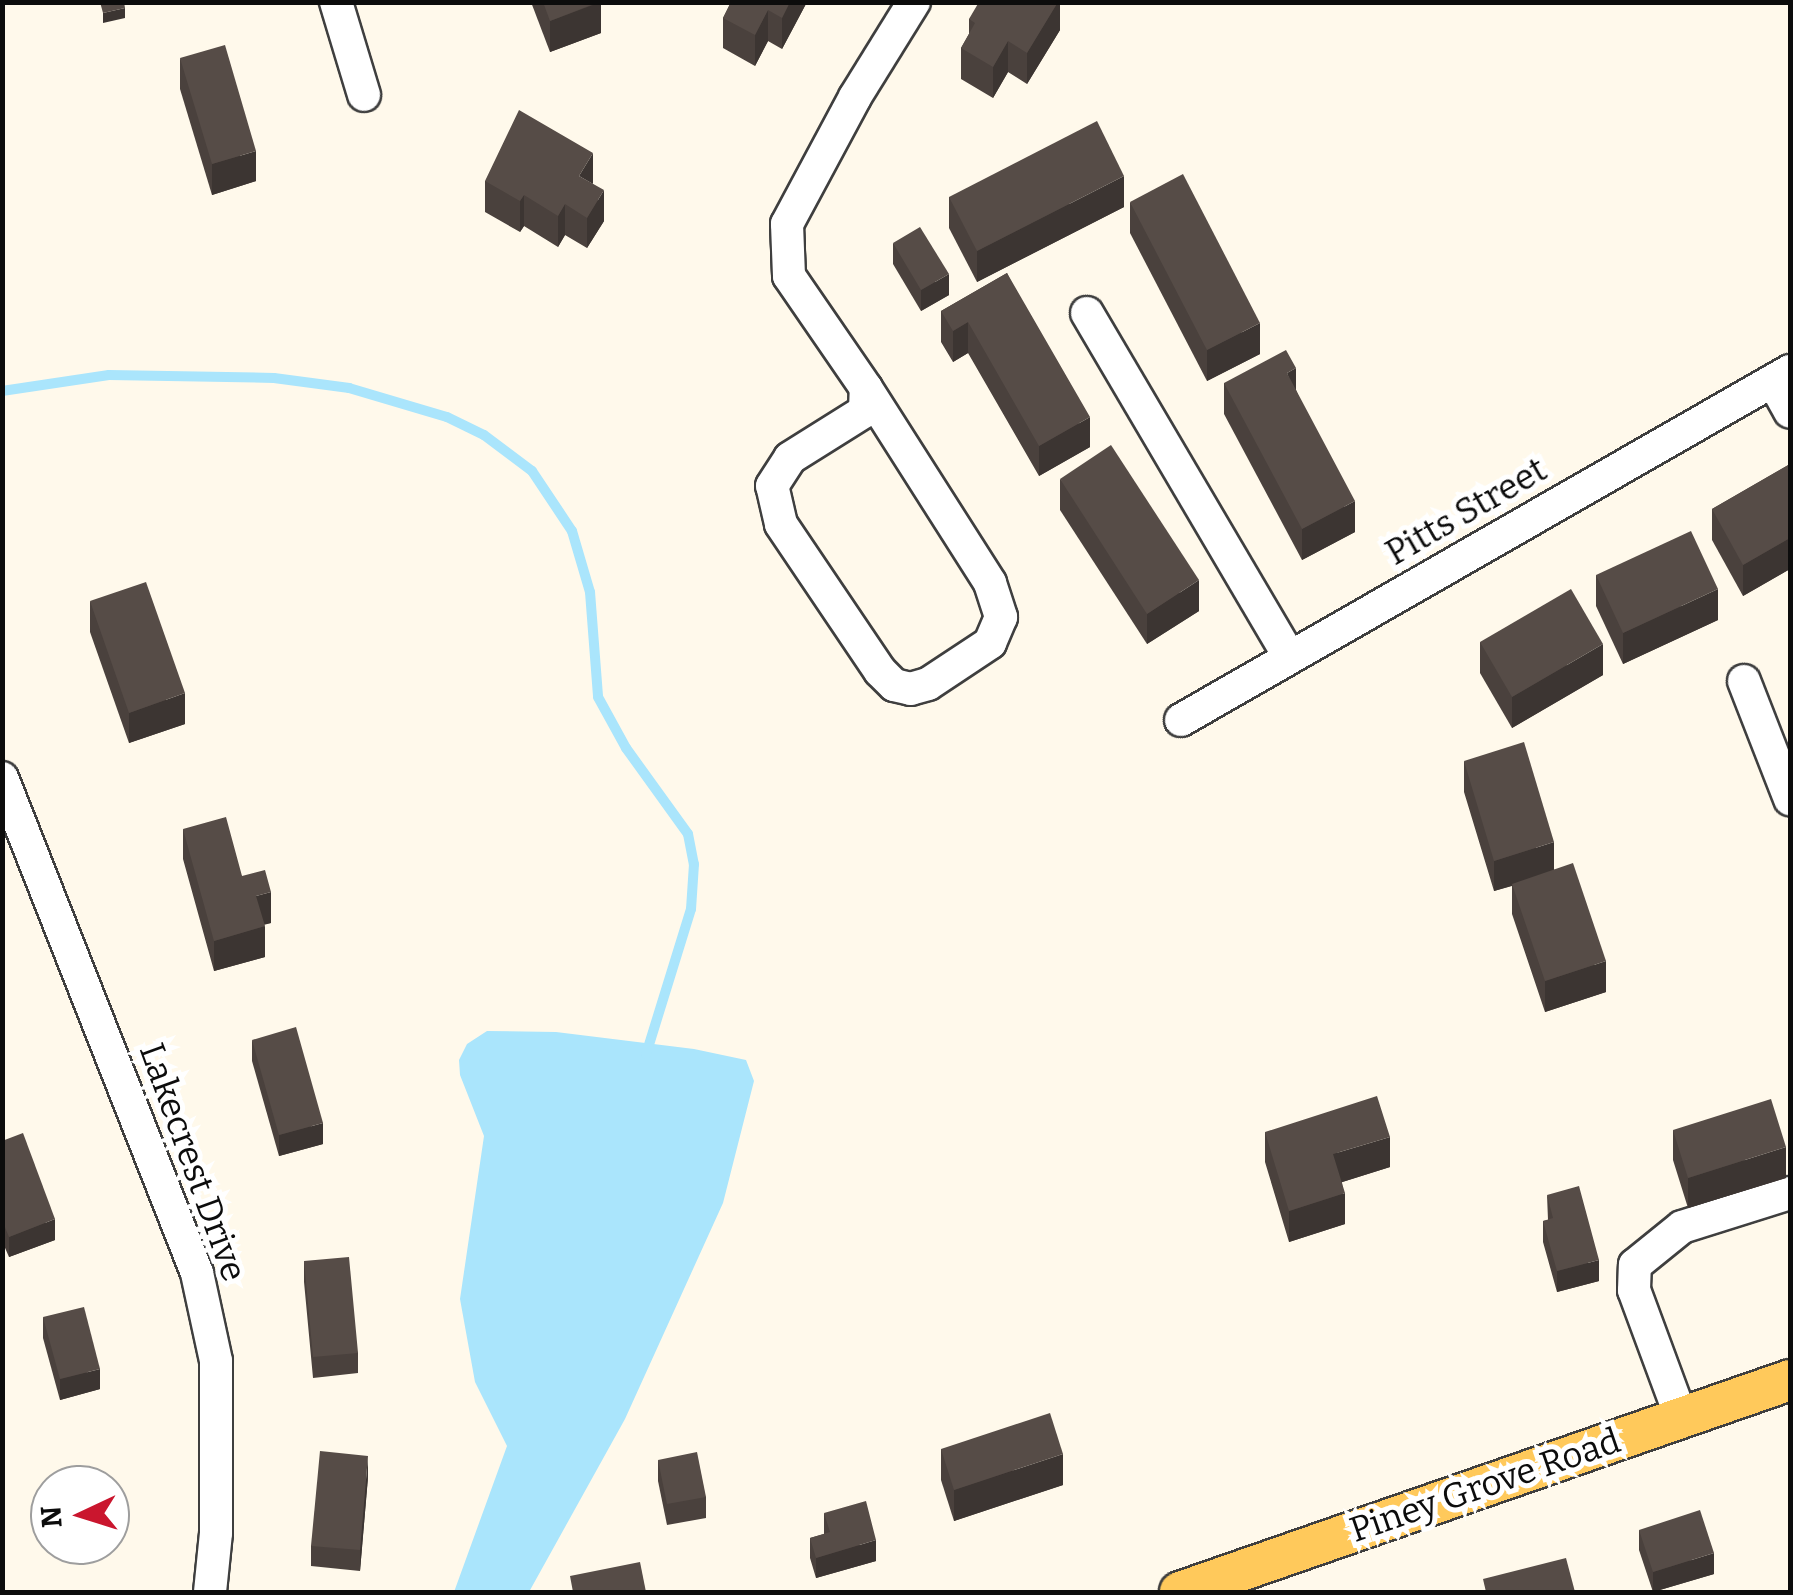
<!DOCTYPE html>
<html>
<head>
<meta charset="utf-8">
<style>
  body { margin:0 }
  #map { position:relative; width:1793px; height:1595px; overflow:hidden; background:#fff9eb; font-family:Bitter,serif }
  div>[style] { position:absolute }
  .water>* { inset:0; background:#aae5fc }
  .stream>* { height:10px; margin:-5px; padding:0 5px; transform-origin:5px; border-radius:5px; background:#aae5fc }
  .roads { filter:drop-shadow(2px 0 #3f3f3f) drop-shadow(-2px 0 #3f3f3f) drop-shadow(0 2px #3f3f3f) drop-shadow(0 -2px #3f3f3f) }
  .minor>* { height:32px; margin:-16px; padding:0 16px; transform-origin:16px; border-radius:16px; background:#fff }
  .major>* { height:40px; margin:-20px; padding:0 20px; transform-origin:20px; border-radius:20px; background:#ffc95b }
  .wall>* { inset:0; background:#4a413d }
  .shaded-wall>* { inset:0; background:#3c3532 }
  .building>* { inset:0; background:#564c47 }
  span { translate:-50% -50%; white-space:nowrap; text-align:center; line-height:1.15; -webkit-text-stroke:10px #fff; paint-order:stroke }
  .street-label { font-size:35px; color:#0c0c0c }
  .frame { position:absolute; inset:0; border:5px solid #0c0c0c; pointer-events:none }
  .north { position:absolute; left:30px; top:1465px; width:100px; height:100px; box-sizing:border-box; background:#fff; border:2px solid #9e9e9e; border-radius:50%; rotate:266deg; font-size:28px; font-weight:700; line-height:40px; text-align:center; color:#0c0c0c }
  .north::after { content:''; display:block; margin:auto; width:35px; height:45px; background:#ca162e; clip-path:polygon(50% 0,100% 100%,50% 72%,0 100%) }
</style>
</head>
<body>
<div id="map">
  <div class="water">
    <div style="clip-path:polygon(487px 1031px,556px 1032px,694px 1049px,746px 1060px,754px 1081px,723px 1203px,625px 1419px,529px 1592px,454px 1592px,507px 1446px,475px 1382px,460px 1299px,484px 1136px,460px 1075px,459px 1060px,467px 1044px)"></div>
  </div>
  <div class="stream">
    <div style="left:2px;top:391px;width:108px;rotate:-8.5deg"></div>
    <div style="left:109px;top:375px;width:165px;rotate:1deg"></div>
    <div style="left:274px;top:378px;width:76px;rotate:7.6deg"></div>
    <div style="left:349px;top:388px;width:102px;rotate:16.5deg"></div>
    <div style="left:447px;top:417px;width:41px;rotate:25.9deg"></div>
    <div style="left:484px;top:435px;width:60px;rotate:36.9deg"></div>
    <div style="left:532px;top:471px;width:72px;rotate:56.3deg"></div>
    <div style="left:572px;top:531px;width:64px;rotate:73.6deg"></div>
    <div style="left:590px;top:592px;width:105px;rotate:85.6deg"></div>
    <div style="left:598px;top:697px;width:58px;rotate:61.2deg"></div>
    <div style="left:626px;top:748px;width:106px;rotate:54.2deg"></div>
    <div style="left:688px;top:834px;width:31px;rotate:79deg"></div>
    <div style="left:694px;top:864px;width:45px;rotate:93.8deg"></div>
    <div style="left:691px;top:909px;width:152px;rotate:107.2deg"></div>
  </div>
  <div class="roads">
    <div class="minor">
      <div style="left:336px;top:2px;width:97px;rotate:73.2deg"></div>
      <div style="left:1087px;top:313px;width:399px;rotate:59.5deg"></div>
      <div style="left:1773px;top:381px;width:35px;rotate:61deg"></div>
      <div style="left:866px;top:388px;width:231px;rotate:57.5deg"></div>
      <div style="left:990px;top:583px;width:36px;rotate:72deg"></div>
      <div style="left:1001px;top:617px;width:28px;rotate:113deg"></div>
      <div style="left:990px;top:643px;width:74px;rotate:146.5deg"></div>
      <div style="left:928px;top:684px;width:18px;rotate:164deg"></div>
      <div style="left:911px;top:689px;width:17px;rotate:-167deg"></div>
      <div style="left:894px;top:685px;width:20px;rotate:-135deg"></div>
      <div style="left:880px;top:671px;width:177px;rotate:-124deg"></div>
      <div style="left:781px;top:524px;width:39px;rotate:-103deg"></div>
      <div style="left:772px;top:486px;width:33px;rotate:-57deg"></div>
      <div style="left:790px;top:458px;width:89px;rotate:-32.1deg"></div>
      <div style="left:865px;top:411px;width:23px;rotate:-88deg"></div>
      <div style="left:866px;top:388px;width:136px;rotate:-124.5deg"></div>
      <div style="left:789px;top:276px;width:52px;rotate:-92.2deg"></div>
      <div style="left:787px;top:224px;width:144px;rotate:-61.8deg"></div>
      <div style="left:855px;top:97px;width:112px;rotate:-58.2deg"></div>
      <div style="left:1744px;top:681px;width:127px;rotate:68.7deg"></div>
      <div style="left:1181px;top:720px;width:702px;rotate:-29.82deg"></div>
      <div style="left:2px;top:778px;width:532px;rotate:68.5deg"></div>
      <div style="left:197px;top:1273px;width:90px;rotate:77.8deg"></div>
      <div style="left:216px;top:1361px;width:172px;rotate:90deg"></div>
      <div style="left:216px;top:1533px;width:59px;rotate:95.8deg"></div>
      <div style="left:1681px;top:1417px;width:135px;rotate:-110.3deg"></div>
      <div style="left:1634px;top:1290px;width:25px;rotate:-88deg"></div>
      <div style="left:1635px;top:1265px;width:60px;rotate:-39deg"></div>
      <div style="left:1682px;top:1227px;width:113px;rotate:-17.5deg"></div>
    </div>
    <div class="major">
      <div style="left:1180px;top:1592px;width:646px;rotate:-19.16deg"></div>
    </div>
  </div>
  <div class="wall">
    <div style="clip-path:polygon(531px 2px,601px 2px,601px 33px,550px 52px)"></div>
    <div style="clip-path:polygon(731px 2px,807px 2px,782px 49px,768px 41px,755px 66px,723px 48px,723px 18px)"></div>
    <div style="clip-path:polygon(1060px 2px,1060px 30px,1027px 84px,1008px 72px,993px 98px,961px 79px,961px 48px,969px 34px,969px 19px)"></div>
    <div style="clip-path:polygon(180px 58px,256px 181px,212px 195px,180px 89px)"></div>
    <div style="clip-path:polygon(485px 181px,593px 184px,604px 221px,587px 248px,565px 235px,558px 247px,524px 226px,520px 232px,485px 212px)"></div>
    <div style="clip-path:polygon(949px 197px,1124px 207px,977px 282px,949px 228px)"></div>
    <div style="clip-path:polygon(1130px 202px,1260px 354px,1207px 381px,1130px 233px)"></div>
    <div style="clip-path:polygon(893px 243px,949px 295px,921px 311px,893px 264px)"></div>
    <div style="clip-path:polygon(1007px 273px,1090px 447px,1039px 476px,968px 353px,953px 362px,941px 342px,941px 311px)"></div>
    <div style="clip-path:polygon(1224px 383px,1296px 390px,1355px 532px,1302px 560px,1224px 414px)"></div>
    <div style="clip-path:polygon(1790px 464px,1790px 569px,1743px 596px,1712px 540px,1712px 509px)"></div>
    <div style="clip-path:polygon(1060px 479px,1199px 611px,1147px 644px,1060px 510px)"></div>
    <div style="clip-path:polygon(1596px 575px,1718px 620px,1623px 664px,1596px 606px)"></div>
    <div style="clip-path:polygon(90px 601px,185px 724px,129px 743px,90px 632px)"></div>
    <div style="clip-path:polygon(1480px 642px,1603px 675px,1512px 728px,1480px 673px)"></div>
    <div style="clip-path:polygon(1464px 761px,1554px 869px,1606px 992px,1545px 1012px,1512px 914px,1512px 886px,1494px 891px,1464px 792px)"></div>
    <div style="clip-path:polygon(183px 829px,242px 876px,271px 923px,264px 924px,265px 957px,214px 971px,183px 859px)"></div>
    <div style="clip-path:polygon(252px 1040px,323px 1144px,279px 1156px,252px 1061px)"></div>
    <div style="clip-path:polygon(1673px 1130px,1786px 1178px,1688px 1208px,1673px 1160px)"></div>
    <div style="clip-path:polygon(1265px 1132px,1390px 1167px,1342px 1182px,1345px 1224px,1289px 1242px,1265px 1162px)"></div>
    <div style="clip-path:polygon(2px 1141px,55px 1240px,9px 1257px,2px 1241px)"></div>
    <div style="clip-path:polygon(1547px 1195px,1599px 1281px,1557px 1292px,1543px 1242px,1543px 1221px,1548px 1220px)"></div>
    <div style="clip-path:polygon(304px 1261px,358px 1353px,358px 1373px,313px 1378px,304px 1282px)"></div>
    <div style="clip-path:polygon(43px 1317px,100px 1389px,60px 1400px,43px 1338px)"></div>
    <div style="clip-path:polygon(941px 1449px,1063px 1485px,954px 1521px,941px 1480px)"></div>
    <div style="clip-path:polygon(658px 1460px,706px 1497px,706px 1518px,667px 1525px,658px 1481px)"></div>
    <div style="clip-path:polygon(368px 1477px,360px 1571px,311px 1566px,311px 1546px)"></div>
    <div style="clip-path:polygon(824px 1513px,876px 1561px,816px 1578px,810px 1558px,810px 1538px,824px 1534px)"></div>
    <div style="clip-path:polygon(1639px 1530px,1714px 1574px,1653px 1592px,1639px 1550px)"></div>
  </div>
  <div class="shaded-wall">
    <div style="clip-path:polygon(601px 2px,601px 33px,550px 52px,550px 21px)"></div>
    <div style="clip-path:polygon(790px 2px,807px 2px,782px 49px,782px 18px)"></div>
    <div style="clip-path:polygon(1058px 2px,1060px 2px,1060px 30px,1027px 84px,1027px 53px)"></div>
    <div style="clip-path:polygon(125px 8px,125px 18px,103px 23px,103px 13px)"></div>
    <div style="clip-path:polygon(768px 10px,768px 41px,755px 66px,755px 35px)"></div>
    <div style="clip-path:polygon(1008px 41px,1008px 72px,993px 98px,993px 67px)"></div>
    <div style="clip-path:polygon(256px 151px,256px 181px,212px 195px,212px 164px)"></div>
    <div style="clip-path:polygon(593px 153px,593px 184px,579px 176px)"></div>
    <div style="clip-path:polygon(1124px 176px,1124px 207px,977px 282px,977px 251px)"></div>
    <div style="clip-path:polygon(604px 190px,604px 221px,587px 248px,587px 218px)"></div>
    <div style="clip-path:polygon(524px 195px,524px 226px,520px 232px,520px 201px)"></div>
    <div style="clip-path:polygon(565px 204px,565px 235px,558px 247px,558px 216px)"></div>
    <div style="clip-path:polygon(949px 274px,949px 295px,921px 311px,921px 290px)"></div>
    <div style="clip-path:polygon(968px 322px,968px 353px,953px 362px,953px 331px)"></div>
    <div style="clip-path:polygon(1260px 323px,1260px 354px,1207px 381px,1207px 350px)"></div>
    <div style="clip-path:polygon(1296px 368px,1296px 399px,1287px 373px)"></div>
    <div style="clip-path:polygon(1090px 417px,1090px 447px,1039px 476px,1039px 446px)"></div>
    <div style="clip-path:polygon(1355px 501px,1355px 532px,1302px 560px,1302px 529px)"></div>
    <div style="clip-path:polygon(1790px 538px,1790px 569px,1743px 596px,1743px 565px)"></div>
    <div style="clip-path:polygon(1199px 580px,1199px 611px,1147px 644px,1147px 614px)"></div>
    <div style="clip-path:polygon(1718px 589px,1718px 620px,1623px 664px,1623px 633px)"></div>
    <div style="clip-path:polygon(1603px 644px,1603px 675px,1512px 728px,1512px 697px)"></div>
    <div style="clip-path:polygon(185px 693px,185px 724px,129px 743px,129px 713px)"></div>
    <div style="clip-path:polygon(1554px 842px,1554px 873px,1494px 891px,1494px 861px)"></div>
    <div style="clip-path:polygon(271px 892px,271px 923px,256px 927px,256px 896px)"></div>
    <div style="clip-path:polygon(265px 926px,265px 957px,214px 971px,214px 941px)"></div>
    <div style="clip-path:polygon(1606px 961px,1606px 992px,1545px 1012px,1545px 981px)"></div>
    <div style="clip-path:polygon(323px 1123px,323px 1144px,279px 1156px,279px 1135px)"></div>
    <div style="clip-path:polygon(1390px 1137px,1390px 1167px,1333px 1185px,1333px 1154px)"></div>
    <div style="clip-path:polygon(1786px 1147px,1786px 1178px,1688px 1208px,1688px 1178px)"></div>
    <div style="clip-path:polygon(1345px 1193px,1345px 1224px,1289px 1242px,1289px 1211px)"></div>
    <div style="clip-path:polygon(55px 1219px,55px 1240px,9px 1257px,9px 1237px)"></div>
    <div style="clip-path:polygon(1599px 1260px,1599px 1281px,1557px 1292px,1557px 1271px)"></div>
    <div style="clip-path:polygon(100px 1369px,100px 1389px,60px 1400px,60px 1379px)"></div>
    <div style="clip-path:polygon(1063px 1454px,1063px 1485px,954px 1521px,954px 1490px)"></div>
    <div style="clip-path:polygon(368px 1456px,368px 1477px,360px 1571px,360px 1550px)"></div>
    <div style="clip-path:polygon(876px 1540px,876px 1561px,816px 1578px,816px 1558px)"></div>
    <div style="clip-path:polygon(1714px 1553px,1714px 1574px,1653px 1592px,1653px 1572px)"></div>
  </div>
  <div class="building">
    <div style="clip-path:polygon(100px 2px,124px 2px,125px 8px,103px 13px)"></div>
    <div style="clip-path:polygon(543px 2px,599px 2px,550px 21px)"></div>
    <div style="clip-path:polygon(731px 2px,790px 2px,782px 18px,768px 10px,755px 35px,723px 18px)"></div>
    <div style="clip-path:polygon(979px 2px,1058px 2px,1027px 53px,1008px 41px,993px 67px,961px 48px,975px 23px,969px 19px)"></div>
    <div style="clip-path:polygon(225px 45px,256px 151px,212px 164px,180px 58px)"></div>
    <div style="clip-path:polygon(519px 110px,593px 153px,579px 176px,604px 190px,587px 218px,565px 204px,558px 216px,524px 195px,520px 201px,485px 181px)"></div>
    <div style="clip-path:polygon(1097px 121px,1124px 176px,977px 251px,949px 197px)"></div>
    <div style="clip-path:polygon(1183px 174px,1260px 323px,1207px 350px,1130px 202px)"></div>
    <div style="clip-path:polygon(920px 227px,949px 274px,921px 290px,893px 243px)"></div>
    <div style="clip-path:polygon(1007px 273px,1090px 417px,1039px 446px,968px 322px,953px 331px,941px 311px)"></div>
    <div style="clip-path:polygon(1286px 350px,1296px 368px,1287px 373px,1355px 501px,1302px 529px,1224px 383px)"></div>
    <div style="clip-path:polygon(1111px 445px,1199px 580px,1147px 614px,1060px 479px)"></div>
    <div style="clip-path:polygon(1790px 464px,1790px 538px,1743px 565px,1712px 509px)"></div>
    <div style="clip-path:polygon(1691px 531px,1718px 589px,1623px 633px,1596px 575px)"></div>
    <div style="clip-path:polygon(146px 582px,185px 693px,129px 713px,90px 601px)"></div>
    <div style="clip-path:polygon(1571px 589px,1603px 644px,1512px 697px,1480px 642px)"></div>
    <div style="clip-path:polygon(1524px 742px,1554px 842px,1494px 861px,1464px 761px)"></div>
    <div style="clip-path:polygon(226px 817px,242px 876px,265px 870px,271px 892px,256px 896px,265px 926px,214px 941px,183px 829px)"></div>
    <div style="clip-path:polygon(1573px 863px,1606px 961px,1545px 981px,1512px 884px)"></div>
    <div style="clip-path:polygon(296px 1027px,323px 1123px,279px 1135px,252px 1040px)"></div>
    <div style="clip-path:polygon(1377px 1096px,1390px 1137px,1333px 1154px,1345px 1193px,1289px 1211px,1265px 1132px)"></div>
    <div style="clip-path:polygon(1771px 1099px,1786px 1147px,1688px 1178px,1673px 1130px)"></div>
    <div style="clip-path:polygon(23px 1133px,55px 1219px,9px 1237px,2px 1220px,2px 1141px)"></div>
    <div style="clip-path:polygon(1579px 1186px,1599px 1260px,1557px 1271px,1543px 1221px,1553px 1218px,1547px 1195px)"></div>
    <div style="clip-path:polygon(349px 1257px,358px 1353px,313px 1357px,304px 1261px)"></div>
    <div style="clip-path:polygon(84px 1307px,100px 1369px,60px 1379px,43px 1317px)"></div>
    <div style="clip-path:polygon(1050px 1413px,1063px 1454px,954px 1490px,941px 1449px)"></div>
    <div style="clip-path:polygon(320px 1451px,368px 1456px,360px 1550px,311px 1546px)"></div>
    <div style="clip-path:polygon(697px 1452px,706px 1497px,667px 1504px,658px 1460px)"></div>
    <div style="clip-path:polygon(866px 1501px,876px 1540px,816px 1558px,810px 1538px,830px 1532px,824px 1513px)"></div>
    <div style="clip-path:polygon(1700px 1510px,1714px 1553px,1653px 1572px,1639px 1530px)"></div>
    <div style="clip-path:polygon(1566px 1558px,1575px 1592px,1486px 1592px,1483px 1579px)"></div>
    <div style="clip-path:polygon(640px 1562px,646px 1592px,573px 1592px,570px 1576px)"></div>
  </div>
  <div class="street-label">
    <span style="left:1466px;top:511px;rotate:-30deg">Pitts Street</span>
    <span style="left:193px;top:1162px;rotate:70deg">Lakecrest Drive</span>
    <span style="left:1485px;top:1485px;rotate:-19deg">Piney Grove Road</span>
  </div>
  <div class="frame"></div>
  <div class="north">N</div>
</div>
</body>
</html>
